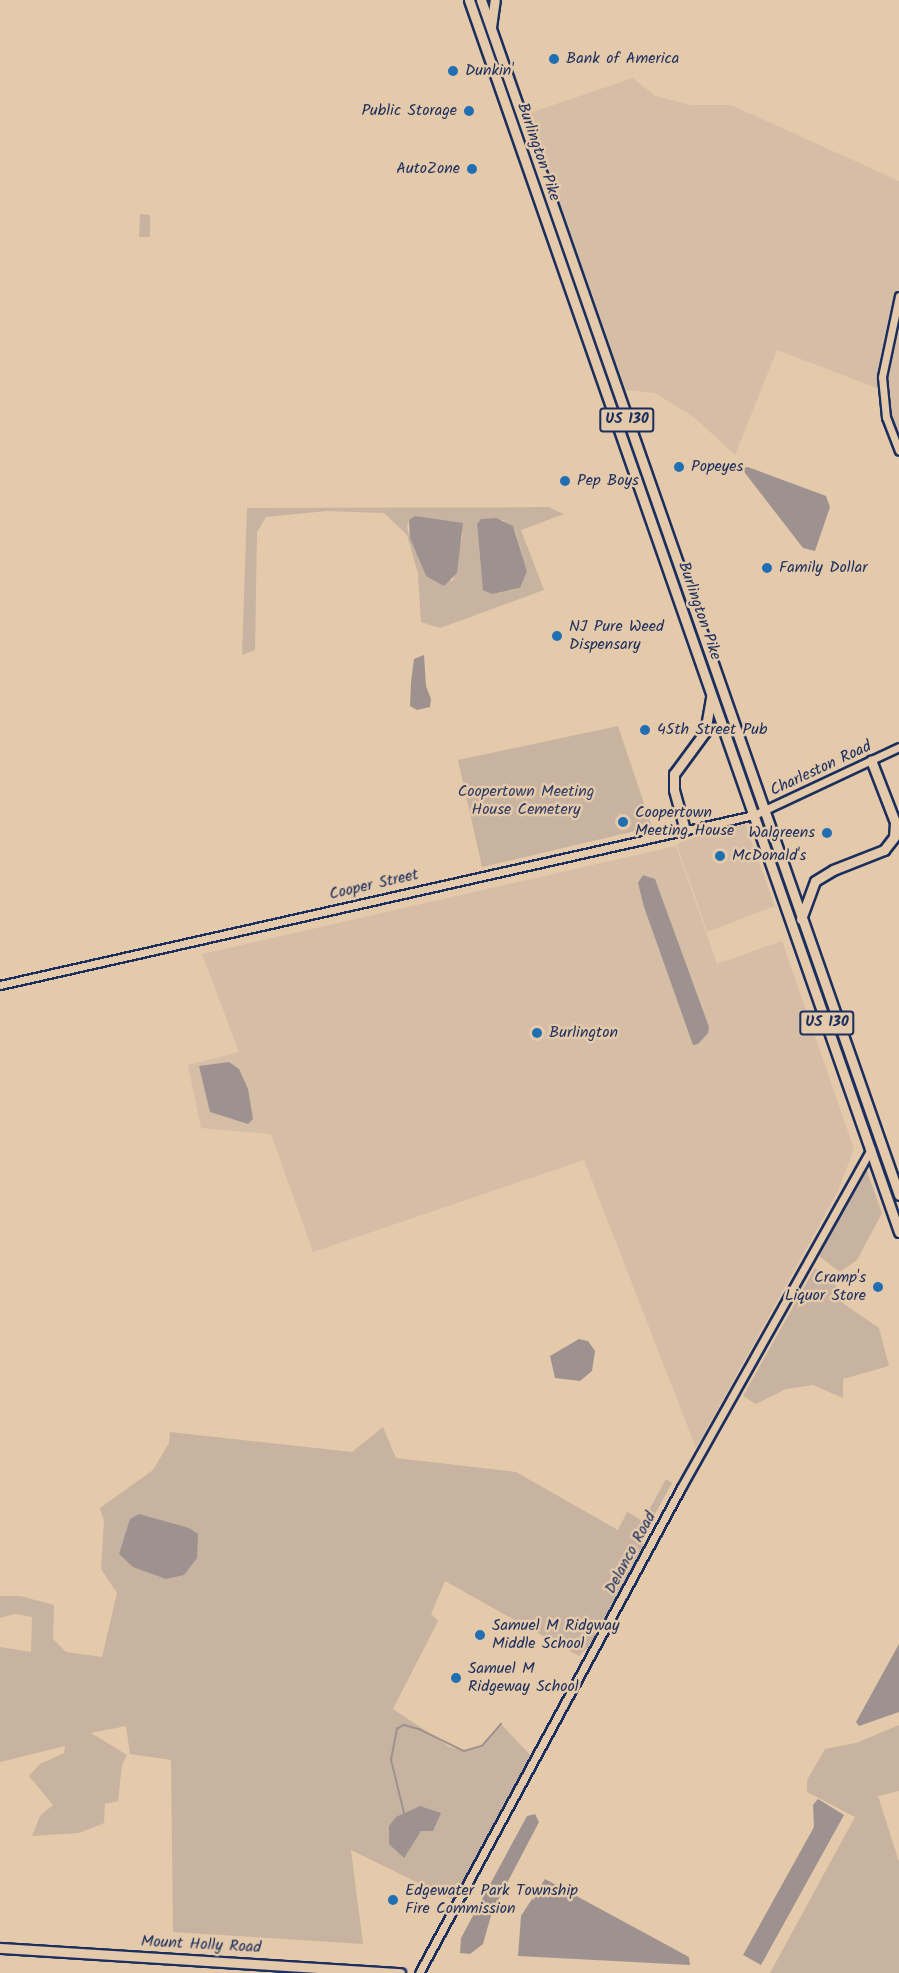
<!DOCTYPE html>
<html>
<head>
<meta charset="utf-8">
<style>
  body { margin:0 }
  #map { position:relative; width:899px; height:1973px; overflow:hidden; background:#e4c9ab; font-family:Kalam,sans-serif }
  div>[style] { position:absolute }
  .built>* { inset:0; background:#d5bea5 }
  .green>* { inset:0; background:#c7b3a0 }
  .water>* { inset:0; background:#9d9290 }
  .stream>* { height:1.5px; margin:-0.75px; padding:0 0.75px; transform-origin:0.75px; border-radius:0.75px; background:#9d9290 }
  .roads { filter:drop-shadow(2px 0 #1b2f5e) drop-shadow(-2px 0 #1b2f5e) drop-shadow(0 2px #1b2f5e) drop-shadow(0 -2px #1b2f5e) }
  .tertiary>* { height:7px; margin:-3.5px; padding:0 3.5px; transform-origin:3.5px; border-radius:3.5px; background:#e4c9ab }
  .primary>* { height:9px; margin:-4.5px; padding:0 4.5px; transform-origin:4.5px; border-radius:4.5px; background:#e4c9ab }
  .trunk>* { height:9px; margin:-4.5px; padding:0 4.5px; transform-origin:4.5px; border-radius:4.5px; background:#e4c9ab }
  .dots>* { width:16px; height:16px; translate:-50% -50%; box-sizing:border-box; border:3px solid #e4c9ab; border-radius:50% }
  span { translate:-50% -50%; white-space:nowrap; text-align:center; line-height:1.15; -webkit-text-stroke:5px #e4c9ab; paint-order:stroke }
  .shield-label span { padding:2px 4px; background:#e4c9ab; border:2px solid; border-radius:4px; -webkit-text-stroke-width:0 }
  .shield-label { font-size:15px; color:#1b2f5e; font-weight:700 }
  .poi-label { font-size:16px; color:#1b2f5e }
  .left { translate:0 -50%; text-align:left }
  .right { translate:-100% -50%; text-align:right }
  .street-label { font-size:16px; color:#1b2f5e }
  .park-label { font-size:16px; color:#2c3c65 }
</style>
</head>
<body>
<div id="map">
  <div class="built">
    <div style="clip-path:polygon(633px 78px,655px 96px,691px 105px,731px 105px,899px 181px,899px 450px,882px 390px,777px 350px,735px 455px,695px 418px,655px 393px,616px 389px,521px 116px)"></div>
    <div style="clip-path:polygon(745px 824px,775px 906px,707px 932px,677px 844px,704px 833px)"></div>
    <div style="clip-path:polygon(676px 846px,717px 964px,782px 941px,854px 1149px,838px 1191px,696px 1448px,584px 1160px,313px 1252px,271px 1134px,201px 1128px,188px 1065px,239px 1052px,202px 954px)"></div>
  </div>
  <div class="green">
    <div style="clip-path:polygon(140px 214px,150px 215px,150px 237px,139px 237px)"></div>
    <div style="clip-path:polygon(evenodd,548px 507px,564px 514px,521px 530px,544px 590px,440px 628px,421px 622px,418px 574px,407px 535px,384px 513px,327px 511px,266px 517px,257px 532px,255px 650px,242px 655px,247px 508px,548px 507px,415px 516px,463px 533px,453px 581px,426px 576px,407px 528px,409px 520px,415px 516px,548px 507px,503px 520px,515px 530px,527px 571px,518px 589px,492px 594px,481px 568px,477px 524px,503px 520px)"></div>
    <div style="clip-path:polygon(618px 726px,652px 827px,482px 867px,458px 760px)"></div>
    <div style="clip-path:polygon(865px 1166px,882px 1213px,857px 1260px,840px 1272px,820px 1257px,819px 1250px)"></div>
    <div style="clip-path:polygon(815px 1268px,833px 1280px,844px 1304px,879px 1328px,889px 1366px,843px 1379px,843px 1398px,813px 1385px,786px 1389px,756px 1404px,743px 1396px)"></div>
    <div style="clip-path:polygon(383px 1427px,396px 1458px,516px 1472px,618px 1530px,627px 1512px,643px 1521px,666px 1479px,672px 1483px,640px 1541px,645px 1544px,590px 1645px,579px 1656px,445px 1581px,431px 1614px,438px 1621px,393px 1709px,450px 1747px,464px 1751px,482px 1746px,501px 1724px,532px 1757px,453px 1900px,351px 1850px,363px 1944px,173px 1932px,171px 1760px,130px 1754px,126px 1726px,91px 1733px,127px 1755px,122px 1765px,118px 1801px,105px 1804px,104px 1823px,79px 1833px,32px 1836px,40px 1816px,53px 1805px,29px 1776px,40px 1764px,64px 1753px,65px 1746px,0 1762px,0 1647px,31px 1652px,32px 1617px,15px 1614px,0 1618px,0 1596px,20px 1596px,54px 1605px,53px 1639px,66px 1652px,102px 1657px,117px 1593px,101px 1569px,104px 1521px,100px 1508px,153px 1470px,169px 1443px,170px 1432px,352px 1452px)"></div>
    <div style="clip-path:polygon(899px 1725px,899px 1791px,878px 1796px,899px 1862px,899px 1973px,770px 1973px,855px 1817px,807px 1792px,807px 1780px,825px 1749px,856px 1743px)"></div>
  </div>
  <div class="water">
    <div style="clip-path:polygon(748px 467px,826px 496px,830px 507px,815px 551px,803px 548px,745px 473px,743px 468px)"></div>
    <div style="clip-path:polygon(415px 516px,463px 523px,457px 573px,444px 586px,426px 576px,410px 538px,409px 520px)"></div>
    <div style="clip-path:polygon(496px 518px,513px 526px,527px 571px,520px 588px,492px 594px,483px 590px,477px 524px,481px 519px)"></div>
    <div style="clip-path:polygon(424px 655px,426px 686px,431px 699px,430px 707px,417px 710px,410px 706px,411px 682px,414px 659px)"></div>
    <div style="clip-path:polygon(643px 875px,655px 879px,709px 1027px,708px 1033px,698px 1044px,693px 1045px,644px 907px,638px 883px)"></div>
    <div style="clip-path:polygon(229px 1062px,239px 1069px,248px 1089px,253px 1119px,248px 1124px,210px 1112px,199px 1066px)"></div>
    <div style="clip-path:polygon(579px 1339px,588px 1341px,595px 1351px,592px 1371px,580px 1381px,555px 1378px,550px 1356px)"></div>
    <div style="clip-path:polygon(139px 1514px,189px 1528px,198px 1534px,197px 1558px,184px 1575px,166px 1579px,133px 1567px,119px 1554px,130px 1519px)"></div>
    <div style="clip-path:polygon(899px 1644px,899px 1712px,859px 1726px,856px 1722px)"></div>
    <div style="clip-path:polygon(818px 1799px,844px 1815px,761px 1965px,743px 1955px,814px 1827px,813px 1805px)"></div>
    <div style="clip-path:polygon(420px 1806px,441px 1813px,433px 1831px,421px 1831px,404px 1858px,389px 1844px,389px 1826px,396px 1817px)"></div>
    <div style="clip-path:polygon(535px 1814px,539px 1822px,492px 1912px,483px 1944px,470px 1954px,460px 1953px,461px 1938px,527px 1816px)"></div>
    <div style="clip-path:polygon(545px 1879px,689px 1957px,690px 1965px,518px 1956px,521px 1916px)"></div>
  </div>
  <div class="stream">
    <div style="left:404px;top:1813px;width:55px;rotate:-103.8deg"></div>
    <div style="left:391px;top:1760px;width:32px;rotate:-79deg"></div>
    <div style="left:397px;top:1729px;width:8px;rotate:-30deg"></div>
    <div style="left:404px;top:1725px;width:16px;rotate:15deg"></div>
    <div style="left:419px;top:1729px;width:50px;rotate:26.1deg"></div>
    <div style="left:464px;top:1751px;width:19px;rotate:-16deg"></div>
    <div style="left:482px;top:1746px;width:29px;rotate:-49deg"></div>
  </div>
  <div class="roads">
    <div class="tertiary">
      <div style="left:899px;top:296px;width:83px;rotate:101.9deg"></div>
      <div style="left:882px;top:377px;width:40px;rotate:84.3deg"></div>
      <div style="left:886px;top:417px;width:36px;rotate:69deg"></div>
      <div style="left:0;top:985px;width:773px;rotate:-12.71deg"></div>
      <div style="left:754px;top:815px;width:160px;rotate:-25.1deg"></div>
      <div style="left:419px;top:1973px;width:553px;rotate:-61.63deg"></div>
      <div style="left:682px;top:1486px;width:386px;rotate:-60.7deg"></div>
    </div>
    <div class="primary">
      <div style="left:0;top:1948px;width:401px;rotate:3.6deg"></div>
    </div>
    <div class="trunk">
      <div style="left:469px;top:0;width:1305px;rotate:70.76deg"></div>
      <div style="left:481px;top:0;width:1266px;rotate:70.72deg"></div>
      <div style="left:491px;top:27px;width:27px;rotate:-82deg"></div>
      <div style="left:685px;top:830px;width:41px;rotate:-105.4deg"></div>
      <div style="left:674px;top:790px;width:16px;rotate:-90deg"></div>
      <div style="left:674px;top:774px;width:52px;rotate:-53.6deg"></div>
      <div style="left:705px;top:732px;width:36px;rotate:-80deg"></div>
      <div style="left:801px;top:919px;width:40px;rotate:-69.8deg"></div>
      <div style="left:815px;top:881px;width:21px;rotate:-31deg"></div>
      <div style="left:833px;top:870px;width:55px;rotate:-21.4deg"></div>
      <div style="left:884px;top:850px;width:16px;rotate:-52deg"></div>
      <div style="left:894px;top:837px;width:15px;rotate:-86deg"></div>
      <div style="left:895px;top:822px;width:66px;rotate:-111.2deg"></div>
    </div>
  </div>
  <div class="dots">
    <div style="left:554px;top:59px;background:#1f6fb2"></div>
    <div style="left:453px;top:71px;background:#1f6fb2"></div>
    <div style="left:469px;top:111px;background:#1f6fb2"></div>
    <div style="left:472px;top:169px;background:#1f6fb2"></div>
    <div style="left:679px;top:467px;background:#1f6fb2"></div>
    <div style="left:565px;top:481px;background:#1f6fb2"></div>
    <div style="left:767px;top:568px;background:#1f6fb2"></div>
    <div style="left:557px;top:636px;background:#1f6fb2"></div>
    <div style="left:645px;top:730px;background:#1f6fb2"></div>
    <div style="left:623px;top:822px;background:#1f6fb2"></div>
    <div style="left:827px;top:833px;background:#1f6fb2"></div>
    <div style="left:720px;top:856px;background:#1f6fb2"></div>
    <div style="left:537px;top:1033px;background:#1f6fb2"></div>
    <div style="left:878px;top:1287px;background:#1f6fb2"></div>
    <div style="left:480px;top:1635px;background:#1f6fb2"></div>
    <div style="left:456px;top:1678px;background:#1f6fb2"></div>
    <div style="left:393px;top:1900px;background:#1f6fb2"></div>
  </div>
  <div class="shield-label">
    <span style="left:627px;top:420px">US 130</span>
    <span style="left:827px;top:1023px">US 130</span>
  </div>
  <div class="poi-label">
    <span class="left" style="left:566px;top:59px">Bank of America</span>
    <span class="left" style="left:465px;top:71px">Dunkin'</span>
    <span class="right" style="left:457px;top:111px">Public Storage</span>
    <span class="right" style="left:460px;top:169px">AutoZone</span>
    <span class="left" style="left:691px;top:467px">Popeyes</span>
    <span class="left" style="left:577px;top:481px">Pep Boys</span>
    <span class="left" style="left:779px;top:568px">Family Dollar</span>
    <span class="left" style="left:569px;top:636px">NJ Pure Weed<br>Dispensary</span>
    <span class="left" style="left:657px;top:730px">45th Street Pub</span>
    <span class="left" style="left:635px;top:822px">Coopertown<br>Meeting House</span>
    <span class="right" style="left:815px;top:833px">Walgreens</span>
    <span class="left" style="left:732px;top:856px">McDonald's</span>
    <span class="left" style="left:549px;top:1033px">Burlington</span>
    <span class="right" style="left:866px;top:1287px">Cramp's<br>Liquor Store</span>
    <span class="left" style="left:492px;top:1635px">Samuel M Ridgway<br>Middle School</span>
    <span class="left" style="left:468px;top:1678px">Samuel M<br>Ridgeway School</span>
    <span class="left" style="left:405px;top:1900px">Edgewater Park Township<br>Fire Commission</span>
  </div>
  <div class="street-label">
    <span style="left:538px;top:152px;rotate:71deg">Burlington Pike</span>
    <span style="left:699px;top:611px;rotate:71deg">Burlington Pike</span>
    <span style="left:821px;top:769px;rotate:-25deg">Charleston Road</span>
    <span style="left:374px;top:885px;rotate:-13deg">Cooper Street</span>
    <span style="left:631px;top:1553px;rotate:-62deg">Delanco Road</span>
    <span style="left:201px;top:1945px;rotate:3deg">Mount Holly Road</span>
  </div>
  <div class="park-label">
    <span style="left:526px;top:801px">Coopertown Meeting<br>House Cemetery</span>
  </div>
</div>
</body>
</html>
